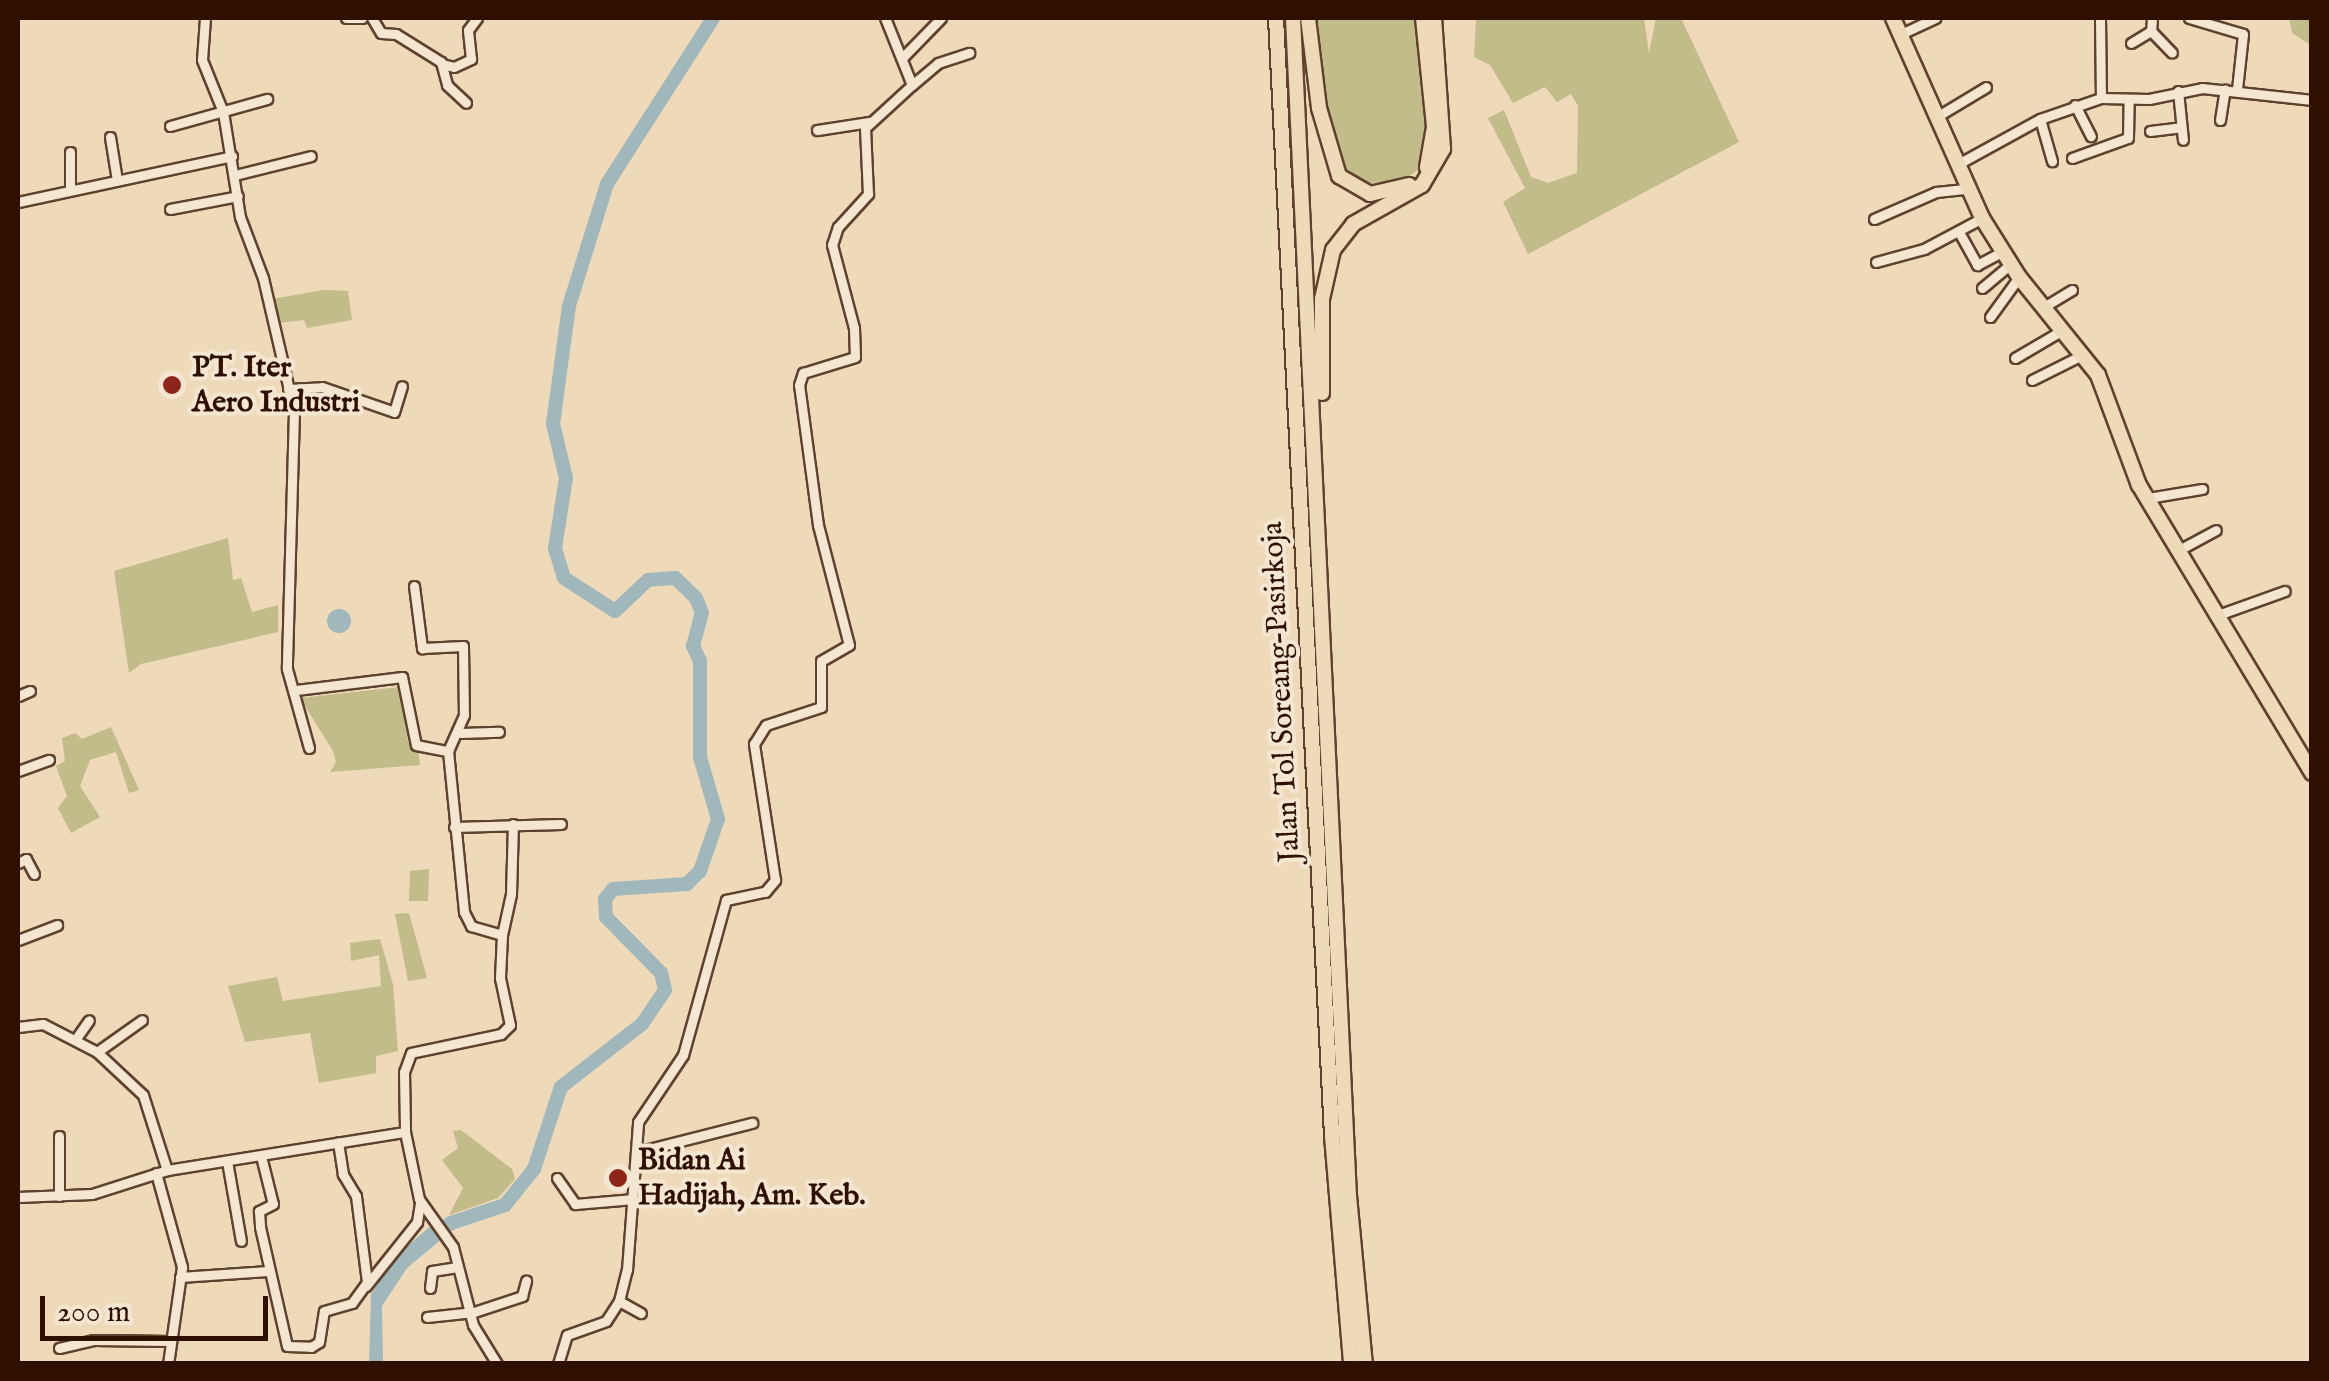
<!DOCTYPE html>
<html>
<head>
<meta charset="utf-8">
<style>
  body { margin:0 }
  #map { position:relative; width:2329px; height:1381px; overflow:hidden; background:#eed9b8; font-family:"IM FELL English",serif }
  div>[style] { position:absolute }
  .green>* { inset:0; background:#c1bc89 }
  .water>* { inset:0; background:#a0b7bb }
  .round { border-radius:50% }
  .river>* { height:14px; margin:-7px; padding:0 7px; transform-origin:7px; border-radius:7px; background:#a0b7bb }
  .roads { filter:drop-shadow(2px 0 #5f422e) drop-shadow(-2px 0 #5f422e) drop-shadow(0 2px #5f422e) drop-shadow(0 -2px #5f422e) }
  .minor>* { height:9px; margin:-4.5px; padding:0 4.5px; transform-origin:4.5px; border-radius:4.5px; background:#f4e6d1 }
  .highway>* { height:14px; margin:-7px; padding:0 7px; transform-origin:7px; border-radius:7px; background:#eed9b8 }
  .dots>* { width:28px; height:28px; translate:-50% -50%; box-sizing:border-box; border:5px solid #f4e6d1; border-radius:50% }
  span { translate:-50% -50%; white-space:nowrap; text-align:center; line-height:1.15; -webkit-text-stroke:8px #f4e6d1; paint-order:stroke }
  .poi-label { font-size:30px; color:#2f1000; font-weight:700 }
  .left { translate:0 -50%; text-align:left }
  .street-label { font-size:30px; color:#2f1000 }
  .frame { position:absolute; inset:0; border:20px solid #2f1000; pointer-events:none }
  .scale { position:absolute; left:40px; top:1296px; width:228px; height:45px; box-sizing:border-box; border:5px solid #2f1000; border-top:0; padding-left:12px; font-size:30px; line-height:35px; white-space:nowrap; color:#2f1000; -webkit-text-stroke:8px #f4e6d1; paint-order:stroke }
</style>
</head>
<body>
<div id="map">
  <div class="green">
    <div style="clip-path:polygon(1316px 18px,1415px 18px,1431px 132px,1419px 169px,1401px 182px,1363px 183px,1347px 174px,1333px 151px)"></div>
    <div style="clip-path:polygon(1476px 18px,1644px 18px,1649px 53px,1656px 18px,1681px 18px,1739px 142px,1528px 254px,1503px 202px,1525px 188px,1488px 118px,1504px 110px,1531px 177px,1548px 183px,1577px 173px,1578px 106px,1571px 94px,1557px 102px,1545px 87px,1513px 103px,1490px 65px,1474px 57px)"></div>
    <div style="clip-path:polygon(2289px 18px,2311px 18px,2311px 45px,2292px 33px)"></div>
    <div style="clip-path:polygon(324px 290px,348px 291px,352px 320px,307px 328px,304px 320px,278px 323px,272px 299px)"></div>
    <div style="clip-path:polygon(228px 538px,233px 580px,241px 578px,252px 612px,278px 605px,278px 632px,141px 664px,129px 673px,114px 571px)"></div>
    <div style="clip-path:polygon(399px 687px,408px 742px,418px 750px,420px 765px,330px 772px,336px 762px,333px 751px,300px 698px)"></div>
    <div style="clip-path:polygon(111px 727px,139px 790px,129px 793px,116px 752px,90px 760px,80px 786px,100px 817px,71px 833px,58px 808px,67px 796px,56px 766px,65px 761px,62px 738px,75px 733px,82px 739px)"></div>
    <div style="clip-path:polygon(429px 869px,428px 901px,409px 901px,410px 871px)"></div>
    <div style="clip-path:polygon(409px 913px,427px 978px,408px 981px,395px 914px)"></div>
    <div style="clip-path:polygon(380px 939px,393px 984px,398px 1051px,376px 1056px,376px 1073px,319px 1083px,310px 1033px,245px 1042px,228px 986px,277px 977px,283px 1001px,381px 986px,379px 955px,351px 961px,350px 943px)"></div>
    <div style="clip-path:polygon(461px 1130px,512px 1169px,515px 1179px,498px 1198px,449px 1215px,463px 1188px,442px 1160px,458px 1148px,453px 1131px)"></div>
  </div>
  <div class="water">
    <div class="round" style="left:327px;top:609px;width:24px;height:24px"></div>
    <div style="clip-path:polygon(433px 1224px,443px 1238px,407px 1268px,382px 1306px,383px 1363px,369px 1364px,371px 1294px,396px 1256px)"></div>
  </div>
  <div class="river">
    <div style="left:431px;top:1238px;width:25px;rotate:-37deg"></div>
    <div style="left:451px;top:1223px;width:57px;rotate:-18.4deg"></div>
    <div style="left:505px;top:1205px;width:46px;rotate:-51.1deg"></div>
    <div style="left:534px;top:1169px;width:86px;rotate:-71.8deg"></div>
    <div style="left:561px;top:1087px;width:103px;rotate:-37.9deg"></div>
    <div style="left:642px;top:1024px;width:41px;rotate:-55.9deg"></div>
    <div style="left:665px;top:990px;width:17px;rotate:-103deg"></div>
    <div style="left:661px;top:973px;width:78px;rotate:-134.5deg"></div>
    <div style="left:606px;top:917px;width:18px;rotate:-93deg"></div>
    <div style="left:605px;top:899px;width:13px;rotate:-51deg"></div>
    <div style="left:613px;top:889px;width:74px;rotate:-3.9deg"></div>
    <div style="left:687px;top:884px;width:18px;rotate:-45deg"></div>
    <div style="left:700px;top:871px;width:55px;rotate:-70.9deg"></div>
    <div style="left:718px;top:819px;width:65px;rotate:-106.2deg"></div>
    <div style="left:700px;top:757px;width:96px;rotate:-90deg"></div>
    <div style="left:700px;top:661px;width:17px;rotate:-115deg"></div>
    <div style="left:693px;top:646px;width:34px;rotate:-75deg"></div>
    <div style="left:702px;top:613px;width:16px;rotate:-112deg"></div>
    <div style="left:696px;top:598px;width:29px;rotate:-136deg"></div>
    <div style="left:675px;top:578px;width:27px;rotate:176deg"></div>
    <div style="left:648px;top:580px;width:45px;rotate:136.8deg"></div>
    <div style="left:615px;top:611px;width:61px;rotate:-147.1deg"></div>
    <div style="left:564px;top:578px;width:31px;rotate:-107deg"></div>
    <div style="left:555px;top:548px;width:71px;rotate:-81.1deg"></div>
    <div style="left:566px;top:478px;width:56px;rotate:-103.5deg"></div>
    <div style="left:553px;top:424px;width:119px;rotate:-82.3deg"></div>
    <div style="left:569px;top:306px;width:128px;rotate:-72.7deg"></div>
    <div style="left:607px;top:184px;width:197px;rotate:-57.4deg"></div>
  </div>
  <div class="roads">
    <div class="minor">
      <div style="left:205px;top:18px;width:42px;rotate:94.1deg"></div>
      <div style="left:202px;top:60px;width:56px;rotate:68deg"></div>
      <div style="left:223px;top:112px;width:106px;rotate:80.8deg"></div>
      <div style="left:240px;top:217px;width:65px;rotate:69.3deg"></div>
      <div style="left:263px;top:278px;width:137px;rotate:76.9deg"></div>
      <div style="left:294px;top:411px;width:258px;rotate:91.6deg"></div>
      <div style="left:287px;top:669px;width:82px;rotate:74.4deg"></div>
      <div style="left:346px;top:18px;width:16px"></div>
      <div style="left:372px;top:18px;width:17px;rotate:59deg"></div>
      <div style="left:381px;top:33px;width:15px;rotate:4deg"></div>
      <div style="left:396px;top:34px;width:53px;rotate:31.9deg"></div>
      <div style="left:441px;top:62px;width:24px;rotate:75deg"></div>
      <div style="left:447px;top:85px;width:26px;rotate:43deg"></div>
      <div style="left:2100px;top:18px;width:80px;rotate:89.3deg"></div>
      <div style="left:2152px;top:18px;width:13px;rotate:94deg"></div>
      <div style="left:2151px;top:31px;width:30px;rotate:46deg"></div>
      <div style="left:2189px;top:18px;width:56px;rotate:16.5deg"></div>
      <div style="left:2243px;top:34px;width:55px;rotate:96.2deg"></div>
      <div style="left:1901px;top:34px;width:38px;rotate:-25deg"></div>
      <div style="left:2131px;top:43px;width:23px;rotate:-31deg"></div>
      <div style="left:902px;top:58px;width:56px;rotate:-45.7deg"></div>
      <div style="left:442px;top:64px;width:12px;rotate:14deg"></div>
      <div style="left:454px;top:67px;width:19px;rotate:-25deg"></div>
      <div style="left:471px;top:59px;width:29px;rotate:-96deg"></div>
      <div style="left:468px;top:30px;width:15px;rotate:-53deg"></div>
      <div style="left:912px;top:85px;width:34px;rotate:-40deg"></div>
      <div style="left:938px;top:63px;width:33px;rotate:-18deg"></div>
      <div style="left:2178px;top:91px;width:49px;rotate:84.2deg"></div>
      <div style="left:2075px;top:105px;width:35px;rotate:63deg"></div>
      <div style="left:1938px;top:116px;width:56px;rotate:-31.1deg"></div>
      <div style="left:2040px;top:119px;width:44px;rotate:74.1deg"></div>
      <div style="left:2220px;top:120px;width:31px;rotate:-81deg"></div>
      <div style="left:170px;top:126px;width:101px;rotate:-15.6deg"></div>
      <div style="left:817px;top:130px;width:53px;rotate:-8.7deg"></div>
      <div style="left:2150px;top:131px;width:31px;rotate:-7deg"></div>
      <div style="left:110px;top:137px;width:44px;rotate:80.8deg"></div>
      <div style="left:70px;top:152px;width:38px;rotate:90deg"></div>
      <div style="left:2072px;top:158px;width:59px;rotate:-19.7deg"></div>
      <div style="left:2128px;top:138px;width:39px;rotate:-89deg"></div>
      <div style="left:1958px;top:164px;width:94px;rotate:-28.8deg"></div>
      <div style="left:2040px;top:119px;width:65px;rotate:-19deg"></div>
      <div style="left:2101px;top:98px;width:48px;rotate:1.2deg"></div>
      <div style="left:2149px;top:99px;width:54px;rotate:-11.7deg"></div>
      <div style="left:2202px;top:88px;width:111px;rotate:6.2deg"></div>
      <div style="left:235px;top:175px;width:78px;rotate:-14deg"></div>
      <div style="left:18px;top:202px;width:219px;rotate:-12.1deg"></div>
      <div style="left:170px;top:209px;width:69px;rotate:-10.8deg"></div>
      <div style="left:1874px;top:219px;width:68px;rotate:-23.5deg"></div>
      <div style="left:1936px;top:192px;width:31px;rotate:-6deg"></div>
      <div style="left:1959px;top:232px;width:38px;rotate:61deg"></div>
      <div style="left:1977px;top:265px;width:30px;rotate:-28deg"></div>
      <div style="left:1876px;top:262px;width:50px;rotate:-15.2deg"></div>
      <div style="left:1924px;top:249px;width:66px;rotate:-28.1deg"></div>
      <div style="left:1982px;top:288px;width:38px;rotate:-40deg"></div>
      <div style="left:2042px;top:308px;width:35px;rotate:-31deg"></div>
      <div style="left:1990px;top:317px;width:49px;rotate:-54.1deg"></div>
      <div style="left:2015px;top:358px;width:53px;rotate:-30.4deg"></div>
      <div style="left:2032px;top:380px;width:56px;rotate:-26.6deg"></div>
      <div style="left:288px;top:389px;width:34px;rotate:-3deg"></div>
      <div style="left:322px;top:387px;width:76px;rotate:19.1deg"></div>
      <div style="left:394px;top:412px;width:27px;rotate:-73deg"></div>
      <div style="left:2148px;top:498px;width:55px;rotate:-9.5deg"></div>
      <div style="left:2177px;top:551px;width:44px;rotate:-28.3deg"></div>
      <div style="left:414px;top:586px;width:63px;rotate:82.6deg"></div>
      <div style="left:422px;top:648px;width:41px;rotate:-2.8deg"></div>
      <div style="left:463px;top:646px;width:69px;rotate:89.2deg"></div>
      <div style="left:464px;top:715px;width:39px;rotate:114deg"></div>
      <div style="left:2215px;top:616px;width:74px;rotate:-19.7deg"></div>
      <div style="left:296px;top:690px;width:107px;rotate:-7deg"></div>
      <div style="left:402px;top:677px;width:69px;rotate:78.4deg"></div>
      <div style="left:416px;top:745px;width:33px;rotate:11deg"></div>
      <div style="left:448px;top:751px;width:162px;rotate:84.3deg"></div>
      <div style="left:464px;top:912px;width:16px;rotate:63deg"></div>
      <div style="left:471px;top:926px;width:32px;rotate:16deg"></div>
      <div style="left:502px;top:935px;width:43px;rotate:92.7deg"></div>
      <div style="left:500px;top:978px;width:48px;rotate:78deg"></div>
      <div style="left:510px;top:1025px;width:13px;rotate:135deg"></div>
      <div style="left:501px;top:1034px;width:92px;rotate:168.1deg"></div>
      <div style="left:411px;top:1053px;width:20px;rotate:110deg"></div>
      <div style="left:404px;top:1072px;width:60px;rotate:89deg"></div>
      <div style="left:405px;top:1132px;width:68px;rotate:78.2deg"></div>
      <div style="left:419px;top:1199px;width:59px;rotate:54.7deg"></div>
      <div style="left:453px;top:1247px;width:81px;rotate:75.6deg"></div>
      <div style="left:473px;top:1325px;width:46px;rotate:58.4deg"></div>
      <div style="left:18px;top:696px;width:13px;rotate:-23deg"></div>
      <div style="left:461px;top:733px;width:38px;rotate:-2deg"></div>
      <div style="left:18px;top:771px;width:33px;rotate:-20deg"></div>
      <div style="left:454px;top:827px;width:107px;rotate:-1.6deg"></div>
      <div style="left:18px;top:863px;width:9px;rotate:-27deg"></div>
      <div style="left:26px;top:859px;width:17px;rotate:62deg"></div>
      <div style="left:502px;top:935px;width:42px;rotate:-77.6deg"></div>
      <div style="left:511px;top:894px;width:70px;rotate:-88.4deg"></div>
      <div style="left:18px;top:940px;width:42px;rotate:-21deg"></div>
      <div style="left:18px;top:1027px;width:25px;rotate:-7deg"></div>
      <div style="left:43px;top:1024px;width:61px;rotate:27.4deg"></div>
      <div style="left:97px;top:1052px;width:63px;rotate:43.1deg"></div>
      <div style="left:143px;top:1095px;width:79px;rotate:72.3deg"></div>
      <div style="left:75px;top:1040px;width:24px;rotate:-55deg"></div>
      <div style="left:97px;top:1052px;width:55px;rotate:-35.4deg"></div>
      <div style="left:59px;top:1136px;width:60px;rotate:90deg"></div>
      <div style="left:637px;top:1152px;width:119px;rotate:-14.2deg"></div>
      <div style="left:261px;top:1156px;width:49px;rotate:76deg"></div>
      <div style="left:273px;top:1204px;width:16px;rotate:153deg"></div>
      <div style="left:259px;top:1211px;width:16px;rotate:86deg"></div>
      <div style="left:260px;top:1227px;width:122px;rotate:77.2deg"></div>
      <div style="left:287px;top:1346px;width:24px;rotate:2deg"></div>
      <div style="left:311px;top:1347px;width:9px;rotate:-32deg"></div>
      <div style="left:319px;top:1342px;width:31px;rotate:-81deg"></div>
      <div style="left:324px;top:1311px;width:29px;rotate:-16deg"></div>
      <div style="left:352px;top:1303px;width:26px;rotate:-54deg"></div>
      <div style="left:367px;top:1282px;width:87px;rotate:-97.3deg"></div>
      <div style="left:356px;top:1196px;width:26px;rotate:-121deg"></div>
      <div style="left:343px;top:1174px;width:32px;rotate:-99deg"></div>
      <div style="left:227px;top:1161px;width:81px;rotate:80.1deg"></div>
      <div style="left:156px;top:1173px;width:98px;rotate:74.5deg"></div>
      <div style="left:182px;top:1267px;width:98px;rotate:98.2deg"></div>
      <div style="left:557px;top:1178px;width:32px;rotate:55deg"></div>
      <div style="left:575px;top:1204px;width:59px;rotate:-4.8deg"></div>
      <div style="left:18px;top:1197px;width:74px;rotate:-2.3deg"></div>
      <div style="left:92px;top:1194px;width:79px;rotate:-17.7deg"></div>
      <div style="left:167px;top:1170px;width:241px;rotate:-9.1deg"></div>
      <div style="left:180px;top:1277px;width:88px;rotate:-3.9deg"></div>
      <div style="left:366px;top:1286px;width:82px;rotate:-51.4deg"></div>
      <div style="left:417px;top:1222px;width:20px;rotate:-81deg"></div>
      <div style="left:430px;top:1288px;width:17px;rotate:-83deg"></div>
      <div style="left:432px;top:1271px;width:24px;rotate:-9deg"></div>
      <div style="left:619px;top:1301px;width:25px;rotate:29deg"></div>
      <div style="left:427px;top:1317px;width:47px;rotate:-6.1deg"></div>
      <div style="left:474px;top:1312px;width:51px;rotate:-18.4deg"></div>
      <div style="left:522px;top:1296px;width:16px;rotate:-75deg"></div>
      <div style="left:59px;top:1348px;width:36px;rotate:-13deg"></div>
      <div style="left:94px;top:1340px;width:76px;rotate:0.8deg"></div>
      <div style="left:558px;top:1364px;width:30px;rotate:-73deg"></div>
      <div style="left:567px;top:1335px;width:41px;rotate:-19.7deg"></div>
      <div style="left:606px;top:1321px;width:24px;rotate:-57deg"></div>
      <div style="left:619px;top:1301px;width:32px;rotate:-76deg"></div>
      <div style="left:627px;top:1270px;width:148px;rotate:-85.7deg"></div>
      <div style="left:638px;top:1122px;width:81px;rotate:-56.1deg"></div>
      <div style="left:683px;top:1055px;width:161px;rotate:-74.5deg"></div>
      <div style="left:726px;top:900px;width:40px;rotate:-12deg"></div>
      <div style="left:765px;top:892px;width:16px;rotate:-50deg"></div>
      <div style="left:775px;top:880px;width:138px;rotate:-98.8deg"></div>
      <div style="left:754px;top:744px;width:22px;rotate:-58deg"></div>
      <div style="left:766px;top:725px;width:58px;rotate:-18.1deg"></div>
      <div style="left:821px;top:707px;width:46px;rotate:-90deg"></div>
      <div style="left:821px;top:661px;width:32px;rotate:-30deg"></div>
      <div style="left:849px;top:645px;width:124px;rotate:-104.5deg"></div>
      <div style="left:818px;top:525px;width:141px;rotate:-97.7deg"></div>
      <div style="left:799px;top:385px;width:13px;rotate:-72deg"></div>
      <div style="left:803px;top:373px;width:54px;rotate:-17.1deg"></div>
      <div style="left:855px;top:357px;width:29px;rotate:-92deg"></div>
      <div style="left:854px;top:328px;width:86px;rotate:-104.8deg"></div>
      <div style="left:832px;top:245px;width:19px;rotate:-72deg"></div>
      <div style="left:838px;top:227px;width:45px;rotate:-47.7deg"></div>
      <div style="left:868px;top:194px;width:66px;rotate:-92.6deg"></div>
      <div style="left:865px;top:128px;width:64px;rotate:-42.5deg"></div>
      <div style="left:912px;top:85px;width:72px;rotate:-111.9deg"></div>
    </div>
    <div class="highway">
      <div style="left:1276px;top:18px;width:1119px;rotate:87.13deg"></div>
      <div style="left:1332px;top:1136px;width:229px;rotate:85.2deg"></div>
      <div style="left:1293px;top:18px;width:1179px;rotate:87.28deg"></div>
      <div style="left:1349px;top:1196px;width:169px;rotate:84.6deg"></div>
      <div style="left:1308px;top:18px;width:91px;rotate:83deg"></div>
      <div style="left:1319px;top:108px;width:71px;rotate:73.6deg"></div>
      <div style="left:1339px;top:176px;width:36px;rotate:30deg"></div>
      <div style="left:1370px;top:194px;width:40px;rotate:-13deg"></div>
      <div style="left:1423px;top:18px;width:110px;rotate:84.2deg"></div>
      <div style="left:1434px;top:127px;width:41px;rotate:99.9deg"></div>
      <div style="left:1893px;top:18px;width:219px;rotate:66deg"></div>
      <div style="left:1982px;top:218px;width:70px;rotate:57.9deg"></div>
      <div style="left:2019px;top:277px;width:126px;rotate:51.1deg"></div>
      <div style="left:2098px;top:375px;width:117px;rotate:69.6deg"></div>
      <div style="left:2139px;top:485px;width:336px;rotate:59deg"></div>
      <div style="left:1322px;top:393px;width:94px;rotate:-90deg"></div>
      <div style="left:1322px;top:299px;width:50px;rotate:-77.3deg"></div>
      <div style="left:1333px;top:250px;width:33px;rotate:-52deg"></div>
      <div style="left:1353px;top:224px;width:79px;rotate:-29.5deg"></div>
      <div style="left:1422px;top:185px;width:42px;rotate:-59.7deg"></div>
      <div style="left:1443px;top:149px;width:131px;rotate:-93.9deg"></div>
    </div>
  </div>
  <div class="dots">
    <div style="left:172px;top:385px;background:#8f2418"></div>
    <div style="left:618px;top:1178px;background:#8f2418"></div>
  </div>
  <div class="poi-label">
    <span class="left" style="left:192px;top:385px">PT. Iter<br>Aero Industri</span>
    <span class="left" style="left:638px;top:1178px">Bidan Ai<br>Hadijah, Am. Keb.</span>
  </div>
  <div class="street-label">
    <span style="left:1282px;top:692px;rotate:-93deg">Jalan Tol Soreang–Pasirkoja</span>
  </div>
  <div class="frame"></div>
  <div class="scale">200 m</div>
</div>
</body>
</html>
